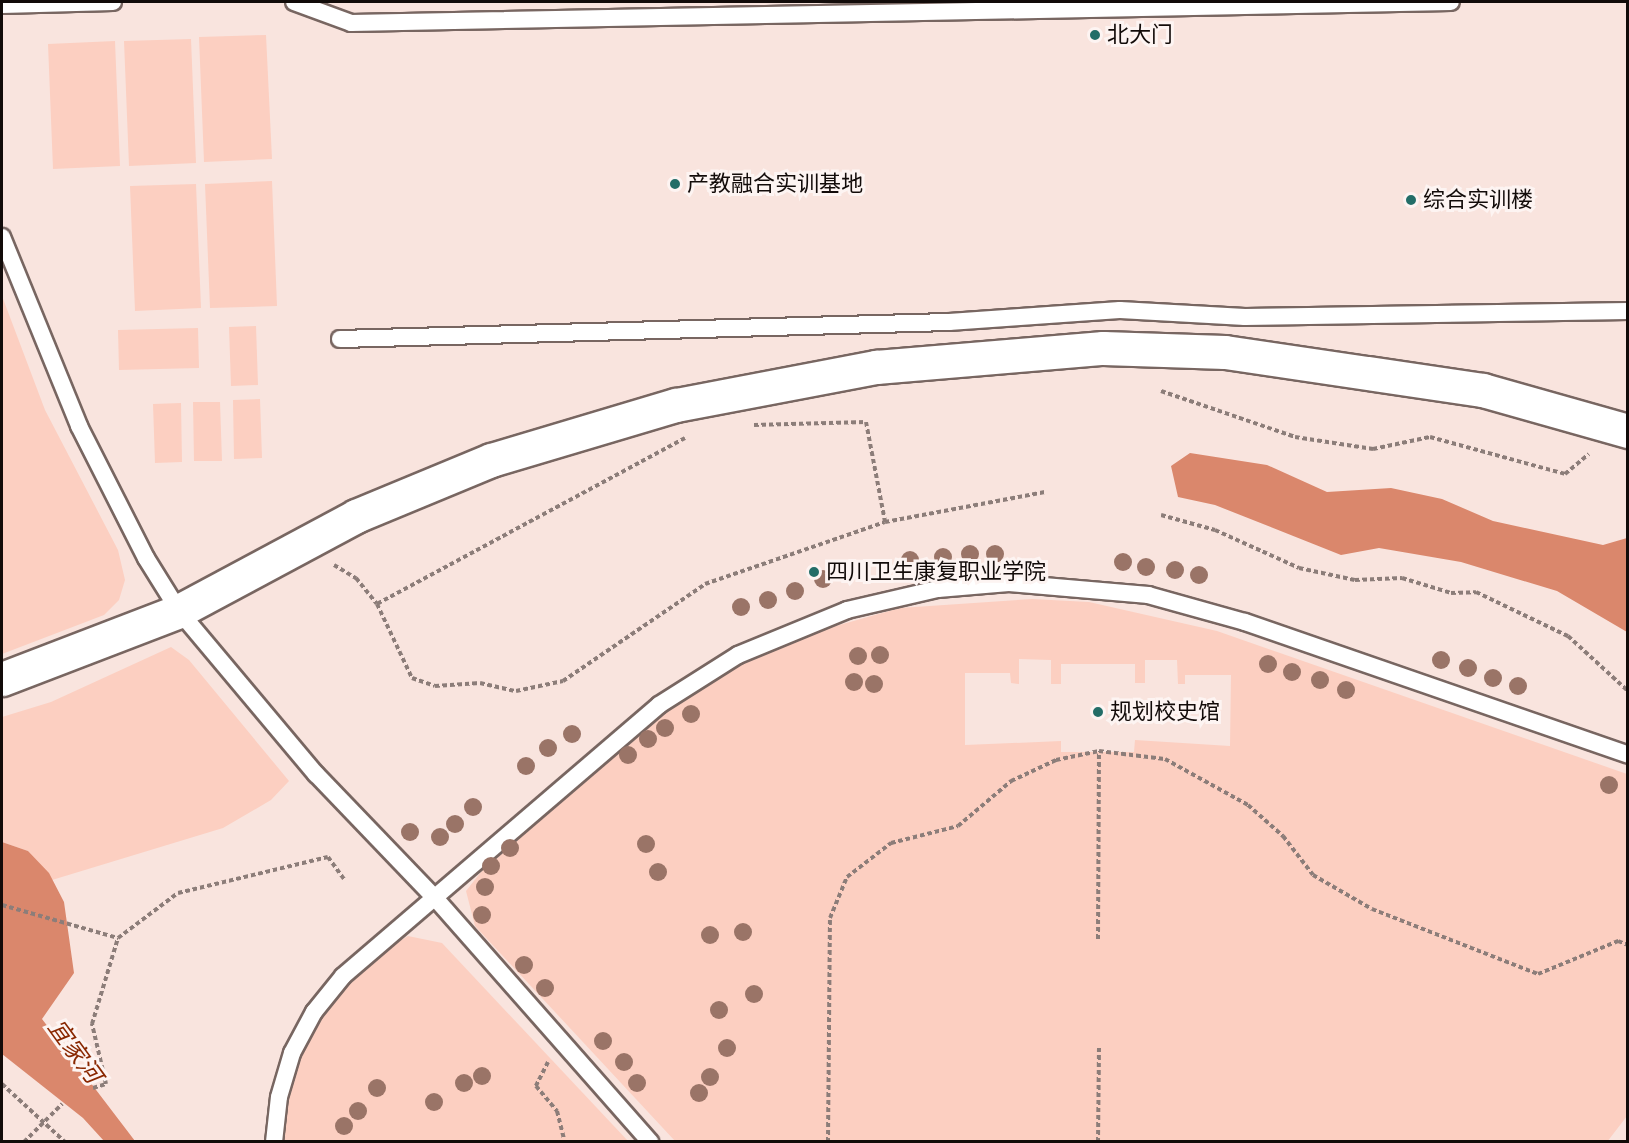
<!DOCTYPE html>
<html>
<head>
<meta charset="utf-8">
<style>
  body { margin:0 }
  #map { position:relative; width:1629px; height:1143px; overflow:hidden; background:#f9e4de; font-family:Cabin,"Noto Sans SC",sans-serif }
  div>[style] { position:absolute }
  .green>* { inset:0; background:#fccfc1 }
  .water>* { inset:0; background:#da876c }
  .path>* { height:4px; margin-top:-2px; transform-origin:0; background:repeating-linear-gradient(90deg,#8c7d79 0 4.5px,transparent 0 7.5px) }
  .roads { filter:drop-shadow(2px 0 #786661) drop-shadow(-2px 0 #786661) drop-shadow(0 2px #786661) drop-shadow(0 -2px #786661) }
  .service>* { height:16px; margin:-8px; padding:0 8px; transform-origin:8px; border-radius:8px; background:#fff }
  .minor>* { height:33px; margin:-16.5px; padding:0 16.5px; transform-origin:16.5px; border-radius:16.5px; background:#fff }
  .trees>* { width:18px; height:18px; margin:-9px; border-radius:50%; background:#9a7467 }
  .dots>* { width:16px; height:16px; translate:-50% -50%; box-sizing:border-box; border:3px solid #fdf4f2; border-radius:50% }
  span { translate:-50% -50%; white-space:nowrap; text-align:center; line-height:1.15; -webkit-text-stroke:6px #fdf4f2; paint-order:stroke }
  .poi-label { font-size:22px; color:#120b09 }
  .left { translate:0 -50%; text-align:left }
  .water-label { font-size:24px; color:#892700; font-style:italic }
  .frame { position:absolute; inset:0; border:3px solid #120b09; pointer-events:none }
</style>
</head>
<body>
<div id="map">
  <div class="green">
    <div style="clip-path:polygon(266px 35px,272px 159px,204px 162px,199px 37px)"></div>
    <div style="clip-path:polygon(191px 39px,196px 163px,129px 166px,124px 41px)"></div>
    <div style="clip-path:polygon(115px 41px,120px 166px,53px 169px,48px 44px)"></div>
    <div style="clip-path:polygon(272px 181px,277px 306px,210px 308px,205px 184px)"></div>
    <div style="clip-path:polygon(196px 184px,201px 308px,135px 311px,130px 186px)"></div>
    <div style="clip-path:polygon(2px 296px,45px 410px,118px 550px,125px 580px,119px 600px,104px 615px,2px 654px)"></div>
    <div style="clip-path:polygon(256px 326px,258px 385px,231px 386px,229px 327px)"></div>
    <div style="clip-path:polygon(198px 328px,199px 368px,119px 370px,118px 330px)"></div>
    <div style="clip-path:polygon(260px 399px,262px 458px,234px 459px,233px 400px)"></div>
    <div style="clip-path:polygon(193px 402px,220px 402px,222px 461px,194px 461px)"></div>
    <div style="clip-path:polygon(181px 403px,182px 462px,155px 463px,153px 404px)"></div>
    <div style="clip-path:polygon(evenodd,1032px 599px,1089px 602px,1217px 631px,1627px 774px,1627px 1116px,1607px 1142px,675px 1141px,475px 926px,466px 891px,496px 853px,616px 749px,721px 673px,825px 629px,900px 608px,1032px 599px,1019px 659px,1051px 660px,1051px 684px,1061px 684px,1061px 664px,1135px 664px,1135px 683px,1145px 683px,1145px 660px,1177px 660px,1178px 684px,1185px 684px,1185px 675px,1231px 675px,1230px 746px,1135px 740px,1134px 752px,1061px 752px,1061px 741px,965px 745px,965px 673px,1010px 673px,1011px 683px,1019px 684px,1019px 659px)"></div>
    <div style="clip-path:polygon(171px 647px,189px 660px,289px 781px,271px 800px,223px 828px,52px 880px,28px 851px,2px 842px,2px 717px,51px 702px)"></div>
    <div style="clip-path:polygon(408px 936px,442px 943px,628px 1141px,279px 1142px,293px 1062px,319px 1014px,371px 959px)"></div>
  </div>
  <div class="water">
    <div style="clip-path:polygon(1190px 453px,1267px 465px,1327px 492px,1391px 488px,1442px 499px,1493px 521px,1603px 545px,1627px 538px,1627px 632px,1557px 591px,1461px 562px,1379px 548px,1341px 555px,1215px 505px,1178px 497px,1171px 466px)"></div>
    <div style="clip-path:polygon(2px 842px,28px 851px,49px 873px,64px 902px,74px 973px,42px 1019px,135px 1141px,104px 1141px,83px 1118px,2px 1054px)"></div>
  </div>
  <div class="path">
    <div style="left:1161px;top:391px;width:142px;rotate:18.9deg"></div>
    <div style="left:1295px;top:437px;width:79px;rotate:8.7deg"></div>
    <div style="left:1373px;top:449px;width:58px;rotate:-11.9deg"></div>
    <div style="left:1430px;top:437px;width:140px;rotate:15.3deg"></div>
    <div style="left:1565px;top:474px;width:31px;rotate:-40deg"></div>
    <div style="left:754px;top:425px;width:112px;rotate:-1.5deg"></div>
    <div style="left:866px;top:422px;width:102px;rotate:79.2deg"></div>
    <div style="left:685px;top:438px;width:350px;rotate:151.7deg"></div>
    <div style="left:377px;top:604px;width:82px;rotate:64.7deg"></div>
    <div style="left:412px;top:678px;width:24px;rotate:19deg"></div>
    <div style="left:435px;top:686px;width:45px;rotate:-3.8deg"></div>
    <div style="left:480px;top:683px;width:37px;rotate:13deg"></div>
    <div style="left:516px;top:691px;width:48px;rotate:-12deg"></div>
    <div style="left:563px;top:681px;width:172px;rotate:-34.3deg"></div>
    <div style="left:705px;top:584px;width:190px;rotate:-19deg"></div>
    <div style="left:885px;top:522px;width:164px;rotate:-10.6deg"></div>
    <div style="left:1161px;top:515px;width:56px;rotate:15.5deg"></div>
    <div style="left:1215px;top:530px;width:92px;rotate:24.3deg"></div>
    <div style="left:1299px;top:568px;width:57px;rotate:12.1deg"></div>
    <div style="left:1355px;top:580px;width:47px;rotate:-2.4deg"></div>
    <div style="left:1402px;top:578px;width:51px;rotate:17deg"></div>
    <div style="left:1451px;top:593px;width:25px;rotate:-2deg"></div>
    <div style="left:1476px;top:592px;width:102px;rotate:25.6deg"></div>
    <div style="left:1568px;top:636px;width:81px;rotate:42.5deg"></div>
    <div style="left:334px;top:565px;width:26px;rotate:31deg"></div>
    <div style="left:356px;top:578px;width:33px;rotate:51deg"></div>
    <div style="left:2px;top:905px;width:121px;rotate:15.9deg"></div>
    <div style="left:1098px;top:939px;width:188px;rotate:-89.7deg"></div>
    <div style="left:548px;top:1062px;width:27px;rotate:117deg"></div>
    <div style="left:536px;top:1086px;width:33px;rotate:50deg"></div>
    <div style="left:557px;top:1111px;width:32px;rotate:76deg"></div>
    <div style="left:2px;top:1084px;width:86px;rotate:42.6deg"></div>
    <div style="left:93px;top:1088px;width:14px;rotate:-17deg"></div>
    <div style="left:106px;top:1084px;width:62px;rotate:-103.1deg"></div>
    <div style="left:92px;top:1024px;width:90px;rotate:-73.2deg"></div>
    <div style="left:118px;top:938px;width:75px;rotate:-36.9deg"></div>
    <div style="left:178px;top:893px;width:154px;rotate:-13.5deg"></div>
    <div style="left:328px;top:857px;width:27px;rotate:54deg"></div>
    <div style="left:24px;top:1142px;width:54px;rotate:-45deg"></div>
    <div style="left:828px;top:1142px;width:224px;rotate:-89.5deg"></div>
    <div style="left:830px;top:918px;width:44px;rotate:-67.5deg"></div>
    <div style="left:847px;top:877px;width:56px;rotate:-37.7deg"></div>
    <div style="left:891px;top:843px;width:69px;rotate:-14.2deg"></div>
    <div style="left:958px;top:826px;width:70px;rotate:-40.3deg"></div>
    <div style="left:1011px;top:781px;width:50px;rotate:-25deg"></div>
    <div style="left:1056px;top:760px;width:44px;rotate:-11.8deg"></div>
    <div style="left:1099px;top:751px;width:66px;rotate:6.9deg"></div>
    <div style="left:1165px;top:759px;width:95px;rotate:29deg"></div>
    <div style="left:1248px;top:805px;width:47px;rotate:41.5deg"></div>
    <div style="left:1283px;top:836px;width:49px;rotate:52.4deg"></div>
    <div style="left:1313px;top:875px;width:68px;rotate:30deg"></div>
    <div style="left:1372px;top:909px;width:178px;rotate:21.4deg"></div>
    <div style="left:1538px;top:974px;width:87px;rotate:-22.4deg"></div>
    <div style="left:1618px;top:941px;width:11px;rotate:22deg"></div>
    <div style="left:1098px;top:1142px;width:94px;rotate:-89.4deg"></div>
  </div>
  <div class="roads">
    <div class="service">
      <div style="left:294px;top:2px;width:61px;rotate:20.2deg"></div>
      <div style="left:351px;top:23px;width:1100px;rotate:-1.09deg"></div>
      <div style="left:2px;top:5px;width:111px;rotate:-1.5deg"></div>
      <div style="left:2px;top:237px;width:204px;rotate:67.8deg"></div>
      <div style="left:79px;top:426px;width:148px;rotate:63.1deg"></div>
      <div style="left:146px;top:558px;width:62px;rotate:58.1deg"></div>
      <div style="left:179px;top:611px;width:213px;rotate:50deg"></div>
      <div style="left:316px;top:774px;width:173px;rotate:46.2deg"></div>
      <div style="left:436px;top:899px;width:324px;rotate:48.6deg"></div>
      <div style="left:340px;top:339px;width:609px;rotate:-1.6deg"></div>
      <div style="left:949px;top:322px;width:171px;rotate:-4deg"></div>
      <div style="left:1120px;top:310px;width:125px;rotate:3.2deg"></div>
      <div style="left:1245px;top:317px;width:383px;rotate:-0.9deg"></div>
      <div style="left:274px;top:1142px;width:45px;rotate:-83.7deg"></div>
      <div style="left:279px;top:1097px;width:46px;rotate:-73.5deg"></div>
      <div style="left:292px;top:1053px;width:47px;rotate:-61.8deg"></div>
      <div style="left:314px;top:1012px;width:46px;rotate:-51.1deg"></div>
      <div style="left:343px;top:976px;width:416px;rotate:-40.6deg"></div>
      <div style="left:659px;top:705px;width:93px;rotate:-32.3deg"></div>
      <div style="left:738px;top:655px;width:118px;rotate:-22.4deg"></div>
      <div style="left:847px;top:610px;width:93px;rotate:-13deg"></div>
      <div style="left:938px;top:589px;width:71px;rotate:-4.8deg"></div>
      <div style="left:1009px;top:583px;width:140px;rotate:4.9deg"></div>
      <div style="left:1148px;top:595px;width:101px;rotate:15.6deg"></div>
      <div style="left:1245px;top:622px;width:405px;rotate:19.1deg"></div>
    </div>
    <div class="minor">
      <div style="left:2px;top:679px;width:190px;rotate:-21deg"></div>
      <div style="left:179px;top:611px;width:201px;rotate:-28.2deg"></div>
      <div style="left:356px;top:516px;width:146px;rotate:-22.5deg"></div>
      <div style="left:491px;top:460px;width:193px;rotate:-16.6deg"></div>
      <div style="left:676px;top:405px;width:204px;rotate:-10.8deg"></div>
      <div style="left:876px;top:367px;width:228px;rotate:-4.8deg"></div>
      <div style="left:1103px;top:348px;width:122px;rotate:1.9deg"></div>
      <div style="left:1225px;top:352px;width:261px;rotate:8.4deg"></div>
      <div style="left:1483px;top:390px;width:151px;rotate:15.8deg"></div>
    </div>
  </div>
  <div class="trees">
    <div style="left:970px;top:554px"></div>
    <div style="left:995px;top:554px"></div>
    <div style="left:943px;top:557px"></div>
    <div style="left:910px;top:560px"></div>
    <div style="left:1123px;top:562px"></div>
    <div style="left:1146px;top:567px"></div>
    <div style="left:1175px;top:570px"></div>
    <div style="left:1199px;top:575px"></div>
    <div style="left:823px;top:579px"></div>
    <div style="left:795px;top:591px"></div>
    <div style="left:768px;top:600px"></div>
    <div style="left:741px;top:607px"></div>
    <div style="left:880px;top:655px"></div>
    <div style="left:858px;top:656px"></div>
    <div style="left:1441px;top:660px"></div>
    <div style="left:1268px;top:664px"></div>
    <div style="left:1468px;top:668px"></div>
    <div style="left:1292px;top:672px"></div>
    <div style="left:1493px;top:678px"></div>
    <div style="left:1320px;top:680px"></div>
    <div style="left:854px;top:682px"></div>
    <div style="left:874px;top:684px"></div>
    <div style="left:1518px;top:686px"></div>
    <div style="left:1346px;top:690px"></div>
    <div style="left:691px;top:714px"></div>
    <div style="left:665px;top:728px"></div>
    <div style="left:572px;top:734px"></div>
    <div style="left:648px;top:739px"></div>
    <div style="left:548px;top:748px"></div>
    <div style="left:628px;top:755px"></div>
    <div style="left:526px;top:766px"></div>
    <div style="left:1609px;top:785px"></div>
    <div style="left:473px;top:807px"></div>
    <div style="left:455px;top:824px"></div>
    <div style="left:410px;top:832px"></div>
    <div style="left:440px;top:837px"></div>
    <div style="left:646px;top:844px"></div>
    <div style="left:510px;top:848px"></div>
    <div style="left:491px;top:866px"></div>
    <div style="left:658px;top:872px"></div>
    <div style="left:485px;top:887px"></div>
    <div style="left:482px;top:915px"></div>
    <div style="left:743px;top:932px"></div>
    <div style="left:710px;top:935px"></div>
    <div style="left:524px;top:965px"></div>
    <div style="left:545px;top:988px"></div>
    <div style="left:754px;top:994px"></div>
    <div style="left:719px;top:1010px"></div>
    <div style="left:603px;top:1041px"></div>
    <div style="left:727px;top:1048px"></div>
    <div style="left:624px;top:1062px"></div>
    <div style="left:482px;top:1076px"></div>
    <div style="left:710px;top:1077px"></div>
    <div style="left:464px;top:1083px"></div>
    <div style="left:637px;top:1083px"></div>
    <div style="left:377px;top:1088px"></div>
    <div style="left:699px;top:1093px"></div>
    <div style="left:434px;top:1102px"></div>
    <div style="left:358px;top:1111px"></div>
    <div style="left:344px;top:1126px"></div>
  </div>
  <div class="dots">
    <div style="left:1095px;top:35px;background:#236d67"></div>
    <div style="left:675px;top:184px;background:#236d67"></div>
    <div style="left:1411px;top:200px;background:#236d67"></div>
    <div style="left:814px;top:572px;background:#236d67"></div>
    <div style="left:1098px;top:712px;background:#236d67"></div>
  </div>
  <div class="poi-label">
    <span class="left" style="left:1107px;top:35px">北大门</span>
    <span class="left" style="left:687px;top:184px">产教融合实训基地</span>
    <span class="left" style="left:1423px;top:200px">综合实训楼</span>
    <span class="left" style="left:826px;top:572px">四川卫生康复职业学院</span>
    <span class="left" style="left:1110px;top:712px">规划校史馆</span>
  </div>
  <div class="water-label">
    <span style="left:75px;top:1051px;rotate:54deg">宜家河</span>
  </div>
  <div class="frame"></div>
</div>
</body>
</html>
